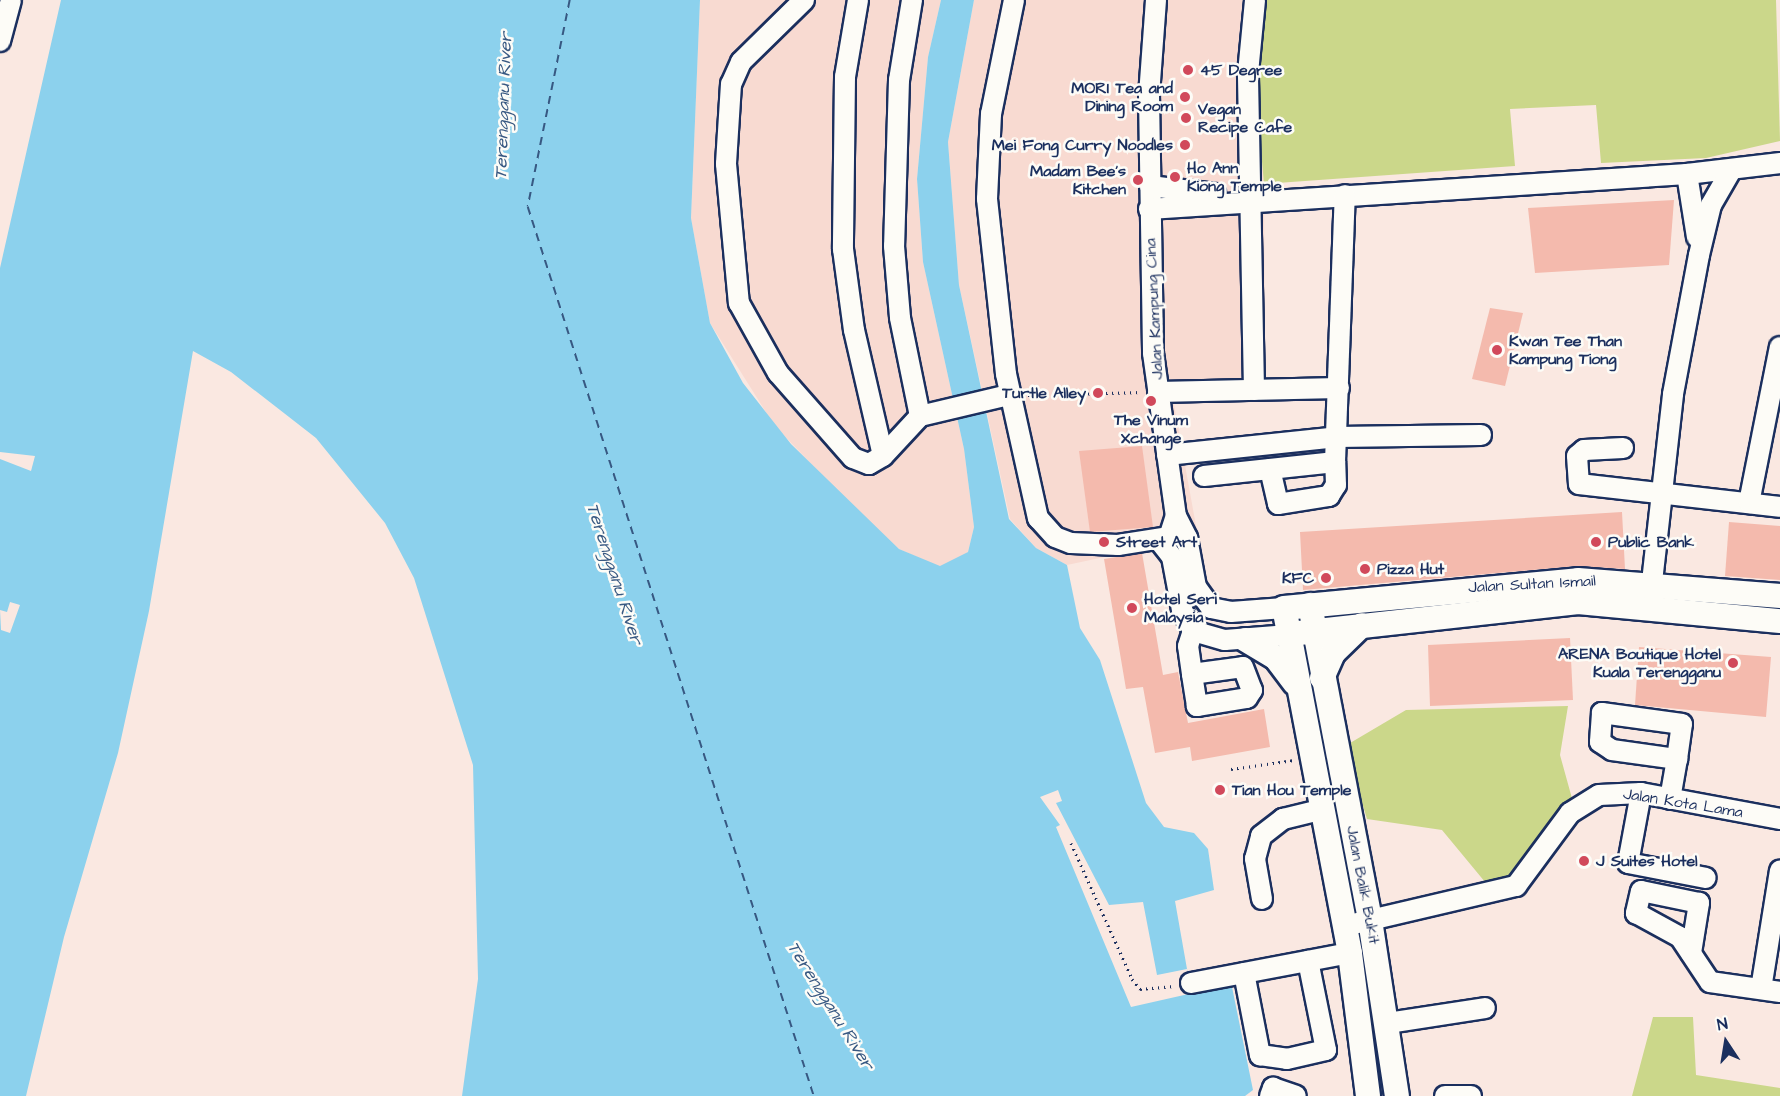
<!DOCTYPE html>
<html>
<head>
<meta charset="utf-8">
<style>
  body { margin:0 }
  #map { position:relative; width:1780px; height:1096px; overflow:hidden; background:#fae8e1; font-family:"Architects Daughter",sans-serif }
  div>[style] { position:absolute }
  .built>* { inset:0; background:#f8dad1 }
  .green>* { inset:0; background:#cbd78a }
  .water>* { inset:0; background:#8cd1ed }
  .pier>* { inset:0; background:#fae8e1 }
  .ferry>* { height:1.5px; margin-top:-0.75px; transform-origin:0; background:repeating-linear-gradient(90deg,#375882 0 8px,transparent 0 14px) }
  .building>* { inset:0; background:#f4baad }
  .path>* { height:3px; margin-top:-1.5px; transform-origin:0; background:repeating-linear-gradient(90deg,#1b2f5e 0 1.5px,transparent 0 6px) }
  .roads { filter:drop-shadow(2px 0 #1b2f5e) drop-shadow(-2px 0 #1b2f5e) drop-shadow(0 2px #1b2f5e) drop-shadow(0 -2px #1b2f5e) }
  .minor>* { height:20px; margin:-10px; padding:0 10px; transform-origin:10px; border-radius:10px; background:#fdfcf7 }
  .major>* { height:24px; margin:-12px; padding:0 12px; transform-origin:12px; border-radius:12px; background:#fdfcf7 }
  .dots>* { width:16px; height:16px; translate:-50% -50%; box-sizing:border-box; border:3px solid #fdfcf7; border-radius:50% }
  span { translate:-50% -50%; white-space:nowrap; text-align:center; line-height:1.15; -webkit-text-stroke:5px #fdfcf7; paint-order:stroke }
  .poi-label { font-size:16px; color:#1b2f5e; font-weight:700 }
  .left { translate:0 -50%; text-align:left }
  .right { translate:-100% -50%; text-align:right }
  .street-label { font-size:16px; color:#1b2f5e }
  .water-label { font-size:18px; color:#375882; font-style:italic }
  .north { position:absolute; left:1696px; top:1012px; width:60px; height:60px; -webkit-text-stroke:4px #fdfcf7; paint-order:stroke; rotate:348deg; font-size:16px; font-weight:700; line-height:24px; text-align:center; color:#1b2f5e }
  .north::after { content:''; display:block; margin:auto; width:21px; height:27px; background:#1b2f5e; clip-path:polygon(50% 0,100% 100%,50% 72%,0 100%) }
</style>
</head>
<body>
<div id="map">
  <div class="built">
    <div style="clip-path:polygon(700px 0,941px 0,928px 57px,917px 179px,923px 262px,964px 449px,974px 527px,968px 552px,956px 561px,940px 567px,899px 549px,842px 496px,774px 425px,710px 323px,691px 218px)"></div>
    <div style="clip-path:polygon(974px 0,1264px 0,1255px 83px,1264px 184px,1265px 398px,1174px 404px,1198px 537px,1067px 565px,1036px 548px,1010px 519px,959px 285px,948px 142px)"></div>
  </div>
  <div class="green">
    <div style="clip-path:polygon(1264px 0,1776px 0,1780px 141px,1706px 158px,1601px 163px,1596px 105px,1510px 109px,1515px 166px,1264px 184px,1255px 83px)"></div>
    <div style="clip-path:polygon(1568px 706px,1560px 755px,1573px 802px,1520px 876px,1490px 888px,1442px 830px,1367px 819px,1345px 746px,1406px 710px)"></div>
    <div style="clip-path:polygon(1653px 1017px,1693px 1017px,1696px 1075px,1780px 1088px,1780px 1096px,1632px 1096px)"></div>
  </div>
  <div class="water">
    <div style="clip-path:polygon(61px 0,700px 0,691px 218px,710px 323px,743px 383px,791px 444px,899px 549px,940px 566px,968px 552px,974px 527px,964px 449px,923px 262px,917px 179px,928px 57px,941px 0,974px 0,948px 142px,959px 285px,1009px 519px,1036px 548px,1067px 565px,1080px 628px,1100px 660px,1146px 803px,1164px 827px,1194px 833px,1208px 849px,1214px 890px,1175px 901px,1187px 969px,1193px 993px,1232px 987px,1253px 1090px,1245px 1096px,462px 1096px,478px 979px,473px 765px,414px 578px,385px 523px,316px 438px,231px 372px,193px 351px,149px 611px,118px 753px,64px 937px,26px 1096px,0 1096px,0 268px)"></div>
  </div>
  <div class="pier">
    <div style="clip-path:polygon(0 452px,35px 456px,31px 471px,0 459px)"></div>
    <div style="clip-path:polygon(10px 602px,20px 605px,10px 633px,1px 630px,0 610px,7px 612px)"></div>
    <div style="clip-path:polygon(1058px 790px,1062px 801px,1056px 803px,1109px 905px,1143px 902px,1157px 975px,1187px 969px,1193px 993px,1131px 1007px,1056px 827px,1060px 825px,1040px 797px)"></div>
  </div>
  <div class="ferry">
    <div style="left:570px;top:0;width:211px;rotate:101.5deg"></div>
    <div style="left:528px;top:207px;width:934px;rotate:72.17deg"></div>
  </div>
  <div class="building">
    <div style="clip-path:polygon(1674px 200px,1669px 265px,1535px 273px,1528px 208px)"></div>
    <div style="clip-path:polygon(1490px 308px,1523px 313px,1505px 386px,1472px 379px)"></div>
    <div style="clip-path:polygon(1142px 446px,1153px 527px,1090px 532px,1079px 451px)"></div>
    <div style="clip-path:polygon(1622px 512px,1625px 569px,1577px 566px,1303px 590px,1300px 532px)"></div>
    <div style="clip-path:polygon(1729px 522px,1780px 526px,1780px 580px,1725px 576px)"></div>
    <div style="clip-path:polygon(1142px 553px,1163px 675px,1178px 672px,1188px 723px,1264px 709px,1270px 747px,1192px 761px,1190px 747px,1155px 753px,1143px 687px,1126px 689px,1104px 559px)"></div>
    <div style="clip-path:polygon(1570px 638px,1573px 700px,1430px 706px,1428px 645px)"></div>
    <div style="clip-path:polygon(1639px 647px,1771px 657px,1766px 717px,1635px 705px)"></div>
  </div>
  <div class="path">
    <div style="left:1028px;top:395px;width:114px;rotate:-1.5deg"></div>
    <div style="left:1231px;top:769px;width:64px;rotate:-8.1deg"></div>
    <div style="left:1071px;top:843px;width:149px;rotate:65.8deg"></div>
    <div style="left:1132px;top:979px;width:13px;rotate:51deg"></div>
    <div style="left:1140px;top:989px;width:34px;rotate:-5deg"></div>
  </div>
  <div class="roads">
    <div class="minor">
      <div style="left:804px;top:0;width:88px;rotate:135.5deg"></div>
      <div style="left:741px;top:62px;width:24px;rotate:114deg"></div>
      <div style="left:731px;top:84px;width:80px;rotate:93.6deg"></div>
      <div style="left:726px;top:164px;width:140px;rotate:84.7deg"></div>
      <div style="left:739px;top:303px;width:80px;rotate:60.9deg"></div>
      <div style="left:778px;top:373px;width:113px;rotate:48.6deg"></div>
      <div style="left:853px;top:458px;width:17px;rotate:21deg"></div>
      <div style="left:869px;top:464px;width:16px;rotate:-30deg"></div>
      <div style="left:858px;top:0;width:78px;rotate:99.6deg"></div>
      <div style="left:845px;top:77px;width:172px;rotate:90.7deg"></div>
      <div style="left:843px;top:249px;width:82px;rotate:82.3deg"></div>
      <div style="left:854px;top:330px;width:129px;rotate:77deg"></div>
      <div style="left:883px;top:456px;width:54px;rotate:-47.2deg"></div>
      <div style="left:920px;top:416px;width:91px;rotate:-13.3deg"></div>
      <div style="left:912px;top:0;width:81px;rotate:99.2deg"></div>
      <div style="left:899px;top:80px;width:166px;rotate:91.7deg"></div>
      <div style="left:894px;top:246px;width:72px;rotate:85.2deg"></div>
      <div style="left:900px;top:318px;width:100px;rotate:78.5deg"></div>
      <div style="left:1014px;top:0;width:116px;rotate:101.4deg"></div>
      <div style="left:991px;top:114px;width:85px;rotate:92.7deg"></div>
      <div style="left:987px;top:199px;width:176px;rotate:83.8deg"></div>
      <div style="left:1006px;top:374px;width:148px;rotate:77.5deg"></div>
      <div style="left:1038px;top:518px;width:25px;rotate:48deg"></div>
      <div style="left:1055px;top:537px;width:17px;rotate:21deg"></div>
      <div style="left:1071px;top:543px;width:47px;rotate:2.4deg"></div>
      <div style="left:1118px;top:545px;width:52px;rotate:-8.9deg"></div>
      <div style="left:1169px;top:537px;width:22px;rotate:-72deg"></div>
      <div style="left:1156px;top:0;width:95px;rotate:94.2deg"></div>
      <div style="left:1149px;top:95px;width:258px;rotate:89.1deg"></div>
      <div style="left:1153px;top:353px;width:165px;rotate:82deg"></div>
      <div style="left:1176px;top:516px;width:25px;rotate:63deg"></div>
      <div style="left:1187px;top:538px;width:50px;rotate:79.6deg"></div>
      <div style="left:1196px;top:587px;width:26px;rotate:54deg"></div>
      <div style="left:1211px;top:608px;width:20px;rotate:11deg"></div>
      <div style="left:1231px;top:612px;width:53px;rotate:-4.3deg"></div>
      <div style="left:0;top:41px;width:42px;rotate:-75deg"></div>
      <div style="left:1687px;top:174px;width:64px;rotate:81deg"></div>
      <div style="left:1150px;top:186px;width:66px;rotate:6.9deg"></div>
      <div style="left:1149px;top:209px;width:539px;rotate:-3.72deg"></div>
      <div style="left:1687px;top:174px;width:94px;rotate:-6.7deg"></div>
      <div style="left:1254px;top:390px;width:317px;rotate:-91.1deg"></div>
      <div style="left:1248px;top:73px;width:73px;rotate:-84.5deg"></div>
      <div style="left:1158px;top:392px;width:181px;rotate:-1.3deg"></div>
      <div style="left:1623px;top:448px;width:39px;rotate:177deg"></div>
      <div style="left:1584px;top:450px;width:9px;rotate:139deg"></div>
      <div style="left:1577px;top:456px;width:28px;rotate:86deg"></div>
      <div style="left:1579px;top:484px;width:202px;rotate:6.5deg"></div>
      <div style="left:1167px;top:455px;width:171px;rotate:-6deg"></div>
      <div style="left:1337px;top:437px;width:144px;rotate:-0.8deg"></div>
      <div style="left:1270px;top:469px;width:36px;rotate:77deg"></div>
      <div style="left:1278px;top:504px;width:52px;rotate:-8.9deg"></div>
      <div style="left:1329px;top:496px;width:13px;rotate:-58deg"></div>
      <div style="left:1336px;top:485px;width:23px;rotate:-92deg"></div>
      <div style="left:1204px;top:476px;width:132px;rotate:-6.1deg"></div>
      <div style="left:1335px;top:462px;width:267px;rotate:-87.9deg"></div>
      <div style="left:1749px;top:503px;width:159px;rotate:-78.8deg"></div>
      <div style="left:1158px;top:539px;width:23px;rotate:52deg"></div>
      <div style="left:1172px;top:557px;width:54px;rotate:79.3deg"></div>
      <div style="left:1182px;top:610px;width:24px;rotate:62deg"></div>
      <div style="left:1193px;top:631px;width:33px;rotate:16deg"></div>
      <div style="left:1225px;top:640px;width:64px;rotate:-4.5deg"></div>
      <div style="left:1652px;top:582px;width:189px;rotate:-83.6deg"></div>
      <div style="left:1673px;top:394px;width:141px;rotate:-79.4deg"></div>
      <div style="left:1699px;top:255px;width:51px;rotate:-76.5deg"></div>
      <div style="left:1711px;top:205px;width:39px;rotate:-60deg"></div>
      <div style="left:1192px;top:674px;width:51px;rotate:-7.8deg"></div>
      <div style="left:1243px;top:667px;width:25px;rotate:69deg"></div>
      <div style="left:1252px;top:690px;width:9px;rotate:122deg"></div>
      <div style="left:1247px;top:698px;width:51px;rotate:170.9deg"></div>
      <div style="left:1197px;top:706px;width:32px;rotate:-99deg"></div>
      <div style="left:1192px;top:674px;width:28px;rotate:-98deg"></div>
      <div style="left:1188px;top:646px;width:16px;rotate:-72deg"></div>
      <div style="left:1641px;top:793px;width:71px;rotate:100.5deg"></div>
      <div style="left:1628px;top:863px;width:79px;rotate:10.9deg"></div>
      <div style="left:1670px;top:799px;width:41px;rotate:-80.1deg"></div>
      <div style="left:1677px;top:759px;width:35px;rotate:-82deg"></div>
      <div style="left:1682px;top:724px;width:81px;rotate:-172.2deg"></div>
      <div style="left:1602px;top:713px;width:29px;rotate:94deg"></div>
      <div style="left:1600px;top:742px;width:14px;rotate:34deg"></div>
      <div style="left:1612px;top:750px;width:66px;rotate:7.9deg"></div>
      <div style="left:1262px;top:899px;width:41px;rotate:-99.9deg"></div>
      <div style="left:1255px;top:859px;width:24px;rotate:-75deg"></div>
      <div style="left:1261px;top:836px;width:28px;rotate:-38deg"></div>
      <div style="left:1283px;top:819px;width:42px;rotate:-13.7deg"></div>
      <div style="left:1345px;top:926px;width:176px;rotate:-13.2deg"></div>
      <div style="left:1516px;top:886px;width:91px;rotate:-53.5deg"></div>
      <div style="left:1570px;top:813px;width:34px;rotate:-32deg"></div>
      <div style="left:1599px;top:795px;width:42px;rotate:-2.7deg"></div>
      <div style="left:1641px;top:793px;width:141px;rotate:10.6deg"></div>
      <div style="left:1691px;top:953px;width:51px;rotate:-80.9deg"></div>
      <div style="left:1699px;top:903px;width:59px;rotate:-168.3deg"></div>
      <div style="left:1641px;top:891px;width:23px;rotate:103deg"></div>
      <div style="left:1636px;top:913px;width:50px;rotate:28.6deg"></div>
      <div style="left:1680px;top:937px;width:54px;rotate:56.3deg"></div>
      <div style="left:1710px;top:982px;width:71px;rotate:8.1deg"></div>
      <div style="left:1244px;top:973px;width:84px;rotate:79deg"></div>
      <div style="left:1260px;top:1055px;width:27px;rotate:8deg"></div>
      <div style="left:1287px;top:1059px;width:40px;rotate:-13deg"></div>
      <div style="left:1326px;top:1050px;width:91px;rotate:-101.4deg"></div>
      <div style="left:1191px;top:983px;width:162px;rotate:-10.7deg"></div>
      <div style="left:1761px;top:989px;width:120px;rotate:-80.9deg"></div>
      <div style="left:1388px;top:1023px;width:98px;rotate:-8.8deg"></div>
      <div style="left:1270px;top:1096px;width:9px;rotate:-69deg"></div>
      <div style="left:1273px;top:1088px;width:24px;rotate:19deg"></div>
      <div style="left:1445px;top:1096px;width:26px"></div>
    </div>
    <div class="major">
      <div style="left:1310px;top:605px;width:321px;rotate:79.2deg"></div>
      <div style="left:1370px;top:920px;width:178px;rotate:81.3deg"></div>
      <div style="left:1299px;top:633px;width:281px;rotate:-6.3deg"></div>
      <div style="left:1578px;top:602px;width:203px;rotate:5.4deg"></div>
      <div style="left:1246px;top:640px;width:35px;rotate:31deg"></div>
      <div style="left:1276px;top:658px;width:31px;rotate:53deg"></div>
      <div style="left:1322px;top:678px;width:27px;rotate:-66deg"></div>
      <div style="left:1333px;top:653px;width:40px;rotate:-44deg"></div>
      <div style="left:1368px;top:1096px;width:144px;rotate:-97.2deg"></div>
      <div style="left:1350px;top:953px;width:351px;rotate:-100.8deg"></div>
      <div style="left:1284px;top:608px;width:295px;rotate:-5.4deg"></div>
      <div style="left:1578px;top:580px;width:203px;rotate:4.5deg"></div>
    </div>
  </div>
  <div class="dots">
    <div style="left:1188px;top:70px;background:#d1495b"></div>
    <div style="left:1185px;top:97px;background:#d1495b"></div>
    <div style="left:1186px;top:118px;background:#d1495b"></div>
    <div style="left:1185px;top:145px;background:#d1495b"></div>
    <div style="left:1175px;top:177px;background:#d1495b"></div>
    <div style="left:1138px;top:180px;background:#d1495b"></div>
    <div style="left:1497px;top:350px;background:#d1495b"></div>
    <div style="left:1098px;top:393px;background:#d1495b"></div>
    <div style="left:1151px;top:401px;background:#d1495b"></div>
    <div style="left:1104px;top:542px;background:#d1495b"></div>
    <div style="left:1596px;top:542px;background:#d1495b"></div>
    <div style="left:1365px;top:569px;background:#d1495b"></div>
    <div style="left:1326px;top:578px;background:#d1495b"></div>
    <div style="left:1132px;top:608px;background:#d1495b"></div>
    <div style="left:1733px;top:663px;background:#d1495b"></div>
    <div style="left:1220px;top:790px;background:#d1495b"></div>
    <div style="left:1584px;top:861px;background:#d1495b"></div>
  </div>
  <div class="poi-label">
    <span class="left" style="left:1200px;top:70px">45 Degree</span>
    <span class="right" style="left:1173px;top:97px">MORI Tea and<br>Dining Room</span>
    <span class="left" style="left:1198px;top:118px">Vegan<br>Recipe Cafe</span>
    <span class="right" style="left:1173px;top:145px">Mei Fong Curry Noodles</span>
    <span class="left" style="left:1187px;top:177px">Ho Ann<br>Kiong Temple</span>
    <span class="right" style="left:1126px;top:180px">Madam Bee's<br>Kitchen</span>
    <span class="left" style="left:1509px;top:350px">Kwan Tee Than<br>Kampung Tiong</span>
    <span class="right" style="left:1086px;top:393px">Turtle Alley</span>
    <span style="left:1151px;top:429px">The Vinum<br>Xchange</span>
    <span class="left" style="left:1116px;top:542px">Street Art</span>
    <span class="left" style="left:1608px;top:542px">Public Bank</span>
    <span class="left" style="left:1377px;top:569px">Pizza Hut</span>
    <span class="right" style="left:1314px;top:578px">KFC</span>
    <span class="left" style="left:1144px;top:608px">Hotel Seri<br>Malaysia</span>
    <span class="right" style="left:1721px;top:663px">ARENA Boutique Hotel<br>Kuala Terengganu</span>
    <span class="left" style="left:1232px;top:790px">Tian Hou Temple</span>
    <span class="left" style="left:1596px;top:861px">J Suites Hotel</span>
  </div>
  <div class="street-label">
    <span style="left:1154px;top:309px;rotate:-93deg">Jalan Kampung Cina</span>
    <span style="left:1532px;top:584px;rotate:-3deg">Jalan Sultan Ismail</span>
    <span style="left:1683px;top:803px;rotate:9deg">Jalan Kota Lama</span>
    <span style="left:1363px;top:885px;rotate:79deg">Jalan Balik Bukit</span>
  </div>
  <div class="water-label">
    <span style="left:504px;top:106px;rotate:-88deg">Terengganu River</span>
    <span style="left:614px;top:574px;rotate:72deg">Terengganu River</span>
    <span style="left:830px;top:1006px;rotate:58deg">Terengganu River</span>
  </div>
  <div class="north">N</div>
</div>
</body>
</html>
